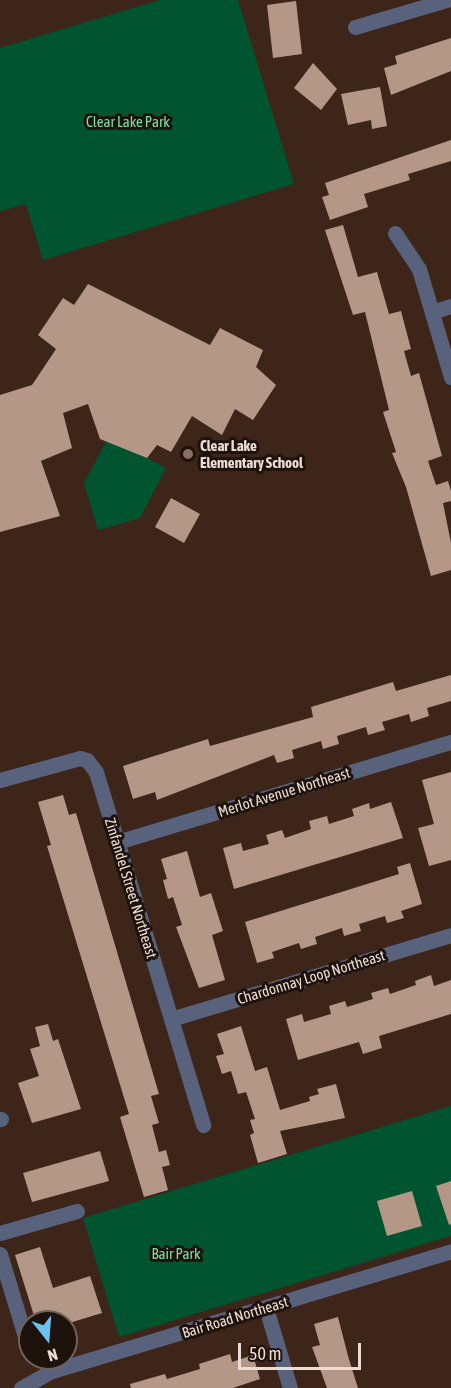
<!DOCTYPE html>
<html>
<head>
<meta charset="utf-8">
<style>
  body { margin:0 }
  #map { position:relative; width:451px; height:1388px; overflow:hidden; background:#3d2619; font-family:"Asap Condensed",sans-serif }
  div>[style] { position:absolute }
  .green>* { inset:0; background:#005530 }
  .building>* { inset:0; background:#b49787 }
  .street>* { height:15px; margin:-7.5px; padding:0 7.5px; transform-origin:7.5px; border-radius:7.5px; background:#58627d }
  .dots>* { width:16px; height:16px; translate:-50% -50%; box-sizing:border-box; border:3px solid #1d120c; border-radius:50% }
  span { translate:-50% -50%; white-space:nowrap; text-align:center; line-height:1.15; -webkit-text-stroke:6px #1d120c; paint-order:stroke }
  .park-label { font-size:15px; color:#79e0a4 }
  .poi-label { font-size:15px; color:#ecdcd3; font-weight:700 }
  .left { translate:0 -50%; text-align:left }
  .street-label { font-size:15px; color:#ecdcd3 }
  .north { position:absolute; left:18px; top:1310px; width:60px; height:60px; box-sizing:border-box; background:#1d120c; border:2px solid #70635c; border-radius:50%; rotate:163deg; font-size:16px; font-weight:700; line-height:24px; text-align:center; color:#ecdcd3 }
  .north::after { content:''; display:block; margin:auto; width:21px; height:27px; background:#6cc3f2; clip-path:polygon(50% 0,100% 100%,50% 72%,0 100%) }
  .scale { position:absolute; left:238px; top:1343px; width:123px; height:27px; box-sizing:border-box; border:3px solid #ecdcd3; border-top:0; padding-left:8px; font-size:18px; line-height:21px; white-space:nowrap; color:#ecdcd3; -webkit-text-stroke:4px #1d120c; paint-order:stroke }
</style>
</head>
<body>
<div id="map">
  <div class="green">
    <div style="clip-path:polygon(160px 0,238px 0,294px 184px,43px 260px,26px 204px,0 211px,0 48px)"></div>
    <div style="clip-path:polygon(108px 438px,166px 468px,140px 518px,98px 530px,84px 483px)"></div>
    <div style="clip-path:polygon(451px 1106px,451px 1236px,119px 1337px,83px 1218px)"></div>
  </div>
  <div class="building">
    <div style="clip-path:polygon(296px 1px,302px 54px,273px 58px,267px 5px)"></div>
    <div style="clip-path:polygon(451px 38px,451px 71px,391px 95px,384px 68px,397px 64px,395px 56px)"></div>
    <div style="clip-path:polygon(313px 63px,337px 89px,321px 110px,294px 88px)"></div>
    <div style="clip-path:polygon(380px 87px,387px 126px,372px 129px,371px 120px,348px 125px,341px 94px)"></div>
    <div style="clip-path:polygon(451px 140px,451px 161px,408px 174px,410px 180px,364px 194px,368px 207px,330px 220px,322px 197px,329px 195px,325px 183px)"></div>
    <div style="clip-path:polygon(343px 225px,358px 277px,377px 272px,389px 314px,401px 311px,411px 349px,404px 351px,411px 376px,419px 373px,442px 456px,428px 461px,436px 485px,448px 481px,451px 491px,451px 501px,443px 503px,451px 543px,451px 570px,431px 576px,406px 487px,392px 453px,396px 452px,383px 412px,389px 410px,365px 312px,353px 315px,325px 230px)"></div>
    <div style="clip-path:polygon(88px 284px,210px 345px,220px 328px,263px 350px,256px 367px,276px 385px,253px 420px,235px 409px,222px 435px,192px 416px,171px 452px,157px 445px,147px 458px,100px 439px,88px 404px,63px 413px,72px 448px,41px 461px,60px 516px,0 532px,0 395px,32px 385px,56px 349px,38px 335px,63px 298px,74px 305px)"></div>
    <div style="clip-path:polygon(171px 498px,200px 514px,184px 543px,155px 527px)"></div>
    <div style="clip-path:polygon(451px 675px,451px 701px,427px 708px,429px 716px,411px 722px,409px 714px,382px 722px,385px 730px,368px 735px,366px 727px,337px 736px,339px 744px,323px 749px,321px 741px,292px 750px,294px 758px,277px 763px,274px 755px,157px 800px,155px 792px,133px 799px,123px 766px,208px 739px,210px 746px,313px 717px,311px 707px,393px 682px,396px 691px)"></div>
    <div style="clip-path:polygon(451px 772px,451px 860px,429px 866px,418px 828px,434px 824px,422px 780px)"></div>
    <div style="clip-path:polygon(63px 795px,69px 815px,76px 813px,159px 1094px,151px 1096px,159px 1123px,152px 1125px,159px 1152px,166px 1150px,170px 1165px,162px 1167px,168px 1190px,144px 1197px,120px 1117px,129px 1114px,47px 846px,51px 845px,38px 802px)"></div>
    <div style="clip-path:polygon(391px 802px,403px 838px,234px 889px,223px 848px,241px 843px,243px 851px,269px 844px,266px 835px,282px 830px,285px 838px,311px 829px,309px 821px,327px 816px,329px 824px,354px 816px,352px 809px,369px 803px,370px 809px)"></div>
    <div style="clip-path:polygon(187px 851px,200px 897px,211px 893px,223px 931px,212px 935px,225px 980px,199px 988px,176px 927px,182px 925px,173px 897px,168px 899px,163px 880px,167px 879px,161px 859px)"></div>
    <div style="clip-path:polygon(410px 863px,422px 904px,401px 911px,404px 918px,387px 923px,385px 916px,359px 924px,361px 931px,344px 936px,342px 928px,315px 937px,317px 944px,301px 949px,299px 943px,272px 952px,274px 958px,257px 963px,245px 922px,399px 874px,397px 867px)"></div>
    <div style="clip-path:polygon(431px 975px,434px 986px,451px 980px,451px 1014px,379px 1036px,382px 1048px,363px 1054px,359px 1042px,298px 1060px,286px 1019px,302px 1014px,304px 1022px,331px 1014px,329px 1006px,345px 1001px,347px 1007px,373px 999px,371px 993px,388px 988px,390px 994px,416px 985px,415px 981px)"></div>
    <div style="clip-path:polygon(48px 1024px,53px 1041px,58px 1039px,81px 1109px,32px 1123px,18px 1083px,39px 1076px,30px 1049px,40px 1046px,35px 1027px)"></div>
    <div style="clip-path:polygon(241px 1026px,255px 1071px,267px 1067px,280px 1110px,310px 1101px,309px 1097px,319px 1094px,317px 1089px,336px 1084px,345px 1118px,280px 1131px,287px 1154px,258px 1163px,250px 1135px,254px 1133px,250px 1120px,255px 1119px,246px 1092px,238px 1094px,231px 1071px,222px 1074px,216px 1056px,224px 1054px,217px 1034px)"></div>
    <div style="clip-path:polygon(100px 1151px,109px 1181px,32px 1202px,23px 1173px)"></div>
    <div style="clip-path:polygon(451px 1181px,451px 1224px,449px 1225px,436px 1186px)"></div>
    <div style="clip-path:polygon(412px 1191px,422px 1226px,387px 1236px,377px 1201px)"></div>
    <div style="clip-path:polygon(40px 1247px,53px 1288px,90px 1276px,102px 1313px,66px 1324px,36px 1322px,15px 1255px)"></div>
    <div style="clip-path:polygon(338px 1317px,348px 1356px,358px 1388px,327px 1388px,312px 1347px,320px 1345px,314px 1324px)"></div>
    <div style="clip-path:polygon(230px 1354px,232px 1362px,253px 1355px,260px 1379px,233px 1388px,131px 1388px,130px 1384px,165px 1374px,167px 1379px,200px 1369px,199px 1364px)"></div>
  </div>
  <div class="street">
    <div style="left:355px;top:27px;width:96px;rotate:-16.4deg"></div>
    <div style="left:395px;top:233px;width:43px;rotate:56.3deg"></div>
    <div style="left:419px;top:269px;width:113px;rotate:73.5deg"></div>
    <div style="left:432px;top:312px;width:20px;rotate:-18deg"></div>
    <div style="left:0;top:780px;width:83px;rotate:-15.4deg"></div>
    <div style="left:80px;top:758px;width:7px;rotate:16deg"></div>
    <div style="left:87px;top:760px;width:15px;rotate:53deg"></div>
    <div style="left:96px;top:772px;width:369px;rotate:73.1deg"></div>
    <div style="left:117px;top:842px;width:349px;rotate:-16.7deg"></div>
    <div style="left:171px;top:1019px;width:292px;rotate:-16.7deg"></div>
    <div style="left:0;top:1119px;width:1px"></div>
    <div style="left:0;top:1233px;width:80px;rotate:-15.9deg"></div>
    <div style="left:0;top:1254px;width:103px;rotate:73.1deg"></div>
    <div style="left:266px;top:1308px;width:84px;rotate:73.3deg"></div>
    <div style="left:21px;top:1388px;width:35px;rotate:-29deg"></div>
    <div style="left:52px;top:1371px;width:417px;rotate:-16.7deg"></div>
  </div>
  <div class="dots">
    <div style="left:188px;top:454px;background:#8d6e63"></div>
  </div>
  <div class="park-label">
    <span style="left:128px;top:122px">Clear Lake Park</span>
    <span style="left:176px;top:1254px">Bair Park</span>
  </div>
  <div class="poi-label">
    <span class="left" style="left:200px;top:454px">Clear Lake<br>Elementary School</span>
  </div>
  <div class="street-label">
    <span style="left:284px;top:792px;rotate:-17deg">Merlot Avenue Northeast</span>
    <span style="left:131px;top:888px;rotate:73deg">Zinfandel Street Northeast</span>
    <span style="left:311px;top:977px;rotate:-17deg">Chardonnay Loop Northeast</span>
    <span style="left:235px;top:1317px;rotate:-17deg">Bair Road Northeast</span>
  </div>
  <div class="north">N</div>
  <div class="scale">50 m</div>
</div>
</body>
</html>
